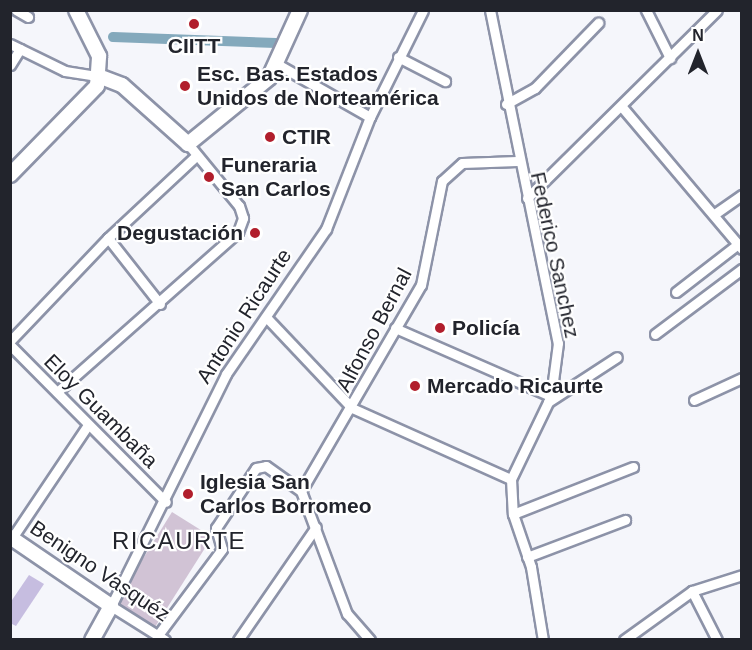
<!DOCTYPE html>
<html>
<head>
<meta charset="utf-8">
<style>
  body { margin:0 }
  #map { position:relative; width:752px; height:650px; overflow:hidden; background:#f5f6fb; font-family:Helvetica,sans-serif }
  div>[style] { position:absolute }
  .green>* { inset:0; background:#d1c3d5 }
  .canal>* { height:10px; margin:-5px; padding:0 5px; transform-origin:5px; border-radius:5px; background:#84a9bc }
  .building>* { inset:0; background:#c6bde0 }
  .roads { filter:drop-shadow(2px 0 #8d93a8) drop-shadow(-2px 0 #8d93a8) drop-shadow(0 2px #8d93a8) drop-shadow(0 -2px #8d93a8) }
  .street>* { height:9px; margin:-4.5px; padding:0 4.5px; transform-origin:4.5px; border-radius:4.5px; background:#fff }
  .secondary>* { height:14px; margin:-7px; padding:0 7px; transform-origin:7px; border-radius:7px; background:#fff }
  .dots>* { width:16px; height:16px; translate:-50% -50%; box-sizing:border-box; border:3px solid #fff; border-radius:50% }
  span { translate:-50% -50%; white-space:nowrap; text-align:center; line-height:1.15; -webkit-text-stroke:4.5px #fff; paint-order:stroke }
  .poi-label { font-size:21px; color:#22242c; font-weight:700 }
  .left { translate:0 -50%; text-align:left }
  .right { translate:-100% -50%; text-align:right }
  .street-label { font-size:21px; color:#22242c }
  .quarter-label { font-size:24px; color:#22242c; letter-spacing:1.5px }
  .frame { position:absolute; inset:0; border:12px solid #22242c; pointer-events:none }
  .north { position:absolute; left:668px; top:24px; width:60px; height:60px; -webkit-text-stroke:4px #fff; paint-order:stroke; rotate:0deg; font-size:16px; font-weight:700; line-height:24px; text-align:center; color:#22242c }
  .north::after { content:''; display:block; margin:auto; width:21px; height:27px; background:#22242c; clip-path:polygon(50% 0,100% 100%,50% 72%,0 100%) }
</style>
</head>
<body>
<div id="map">
  <div class="green">
    <div style="clip-path:polygon(172px 512px,212px 537px,155px 627px,116px 602px)"></div>
  </div>
  <div class="canal">
    <div style="left:113px;top:37px;width:163px;rotate:2.1deg"></div>
  </div>
  <div class="building">
    <div style="clip-path:polygon(29px 575px,44px 584px,16px 626px,10px 623px,10px 603px)"></div>
  </div>
  <div class="roads">
    <div class="street">
      <div style="left:16px;top:10px;width:14px;rotate:30deg"></div>
      <div style="left:490px;top:10px;width:340px;rotate:78.5deg"></div>
      <div style="left:558px;top:343px;width:53px;rotate:97.5deg"></div>
      <div style="left:551px;top:396px;width:92px;rotate:115.7deg"></div>
      <div style="left:511px;top:479px;width:35px;rotate:87deg"></div>
      <div style="left:513px;top:514px;width:56px;rotate:71.2deg"></div>
      <div style="left:531px;top:567px;width:74px;rotate:80.7deg"></div>
      <div style="left:646px;top:10px;width:54px;rotate:63.4deg"></div>
      <div style="left:10px;top:44px;width:61px;rotate:26.1deg"></div>
      <div style="left:65px;top:71px;width:36px;rotate:9deg"></div>
      <div style="left:398px;top:57px;width:53px;rotate:27.1deg"></div>
      <div style="left:277px;top:64px;width:107px;rotate:29.7deg"></div>
      <div style="left:10px;top:65px;width:19px;rotate:-58deg"></div>
      <div style="left:506px;top:104px;width:33px;rotate:-29deg"></div>
      <div style="left:535px;top:88px;width:91px;rotate:-45.9deg"></div>
      <div style="left:622px;top:107px;width:186px;rotate:49.8deg"></div>
      <div style="left:527px;top:198px;width:267px;rotate:-44.7deg"></div>
      <div style="left:716px;top:213px;width:32px;rotate:-35deg"></div>
      <div style="left:108px;top:238px;width:84px;rotate:51.8deg"></div>
      <div style="left:676px;top:292px;width:78px;rotate:-37.7deg"></div>
      <div style="left:266px;top:317px;width:125px;rotate:46.6deg"></div>
      <div style="left:352px;top:408px;width:174px;rotate:24.1deg"></div>
      <div style="left:395px;top:328px;width:170px;rotate:23.6deg"></div>
      <div style="left:655px;top:334px;width:109px;rotate:-36.8deg"></div>
      <div style="left:10px;top:341px;width:142px;rotate:-46.4deg"></div>
      <div style="left:108px;top:238px;width:120px;rotate:-43deg"></div>
      <div style="left:10px;top:345px;width:221px;rotate:45.2deg"></div>
      <div style="left:57px;top:392px;width:242px;rotate:-41.5deg"></div>
      <div style="left:238px;top:232px;width:15px;rotate:-70deg"></div>
      <div style="left:243px;top:218px;width:13px;rotate:-108deg"></div>
      <div style="left:239px;top:206px;width:80px;rotate:-129.4deg"></div>
      <div style="left:694px;top:400px;width:53px;rotate:-24.6deg"></div>
      <div style="left:548px;top:402px;width:82px;rotate:-33.1deg"></div>
      <div style="left:513px;top:514px;width:129px;rotate:-21.4deg"></div>
      <div style="left:10px;top:541px;width:140px;rotate:-56.1deg"></div>
      <div style="left:527px;top:557px;width:105px;rotate:-20.7deg"></div>
      <div style="left:692px;top:591px;width:55px;rotate:63deg"></div>
      <div style="left:158px;top:635px;width:107px;rotate:-53.3deg"></div>
      <div style="left:222px;top:549px;width:22px;rotate:-106deg"></div>
      <div style="left:216px;top:528px;width:72px;rotate:-56.3deg"></div>
      <div style="left:256px;top:468px;width:10px;rotate:-11deg"></div>
      <div style="left:266px;top:466px;width:43px;rotate:35.5deg"></div>
      <div style="left:165px;top:640px;width:64px;rotate:-147.8deg"></div>
      <div style="left:111px;top:606px;width:259px;rotate:-63.6deg"></div>
      <div style="left:226px;top:374px;width:176px;rotate:-55.4deg"></div>
      <div style="left:326px;top:229px;width:120px;rotate:-68.6deg"></div>
      <div style="left:370px;top:117px;width:119px;rotate:-63.6deg"></div>
      <div style="left:238px;top:640px;width:137px;rotate:-55.4deg"></div>
      <div style="left:370px;top:640px;width:35px;rotate:-131deg"></div>
      <div style="left:347px;top:614px;width:131px;rotate:-110.5deg"></div>
      <div style="left:301px;top:491px;width:238px;rotate:-59.8deg"></div>
      <div style="left:421px;top:285px;width:106px;rotate:-78.6deg"></div>
      <div style="left:442px;top:181px;width:27px;rotate:-42deg"></div>
      <div style="left:462px;top:163px;width:55px;rotate:-2.1deg"></div>
      <div style="left:624px;top:640px;width:84px;rotate:-35.8deg"></div>
      <div style="left:692px;top:591px;width:52px;rotate:-17.7deg"></div>
    </div>
    <div class="secondary">
      <div style="left:101px;top:77px;width:22px;rotate:21deg"></div>
      <div style="left:122px;top:85px;width:89px;rotate:41.8deg"></div>
      <div style="left:188px;top:144px;width:104px;rotate:-39.2deg"></div>
      <div style="left:269px;top:78px;width:75px;rotate:-65.5deg"></div>
      <div style="left:10px;top:175px;width:124px;rotate:-45.7deg"></div>
      <div style="left:97px;top:86px;width:30px;rotate:-86deg"></div>
      <div style="left:99px;top:56px;width:51px;rotate:-116.6deg"></div>
      <div style="left:10px;top:537px;width:122px;rotate:34.3deg"></div>
      <div style="left:111px;top:606px;width:39px;rotate:119deg"></div>
    </div>
  </div>
  <div class="dots">
    <div style="left:194px;top:24px;background:#b11e2c"></div>
    <div style="left:185px;top:86px;background:#b11e2c"></div>
    <div style="left:270px;top:137px;background:#b11e2c"></div>
    <div style="left:209px;top:177px;background:#b11e2c"></div>
    <div style="left:255px;top:233px;background:#b11e2c"></div>
    <div style="left:440px;top:328px;background:#b11e2c"></div>
    <div style="left:415px;top:386px;background:#b11e2c"></div>
    <div style="left:188px;top:494px;background:#b11e2c"></div>
  </div>
  <div class="poi-label">
    <span style="left:194px;top:46px">CIITT</span>
    <span class="left" style="left:197px;top:86px">Esc. Bas. Estados<br>Unidos de Norteamérica</span>
    <span class="left" style="left:282px;top:137px">CTIR</span>
    <span class="left" style="left:221px;top:177px">Funeraria<br>San Carlos</span>
    <span class="right" style="left:243px;top:233px">Degustación</span>
    <span class="left" style="left:452px;top:328px">Policía</span>
    <span class="left" style="left:427px;top:386px">Mercado Ricaurte</span>
    <span class="left" style="left:200px;top:494px">Iglesia San<br>Carlos Borromeo</span>
  </div>
  <div class="street-label">
    <span style="left:555px;top:255px;rotate:78deg">Federico Sanchez</span>
    <span style="left:244px;top:316px;rotate:-57deg">Antonio Ricaurte</span>
    <span style="left:374px;top:330px;rotate:-62deg">Alfonso Bernal</span>
    <span style="left:101px;top:411px;rotate:45deg">Eloy Guambaña</span>
    <span style="left:100px;top:571px;rotate:34deg">Benigno Vasquéz</span>
  </div>
  <div class="quarter-label">
    <span style="left:179px;top:541px">RICAURTE</span>
  </div>
  <div class="frame"></div>
  <div class="north">N</div>
</div>
</body>
</html>
